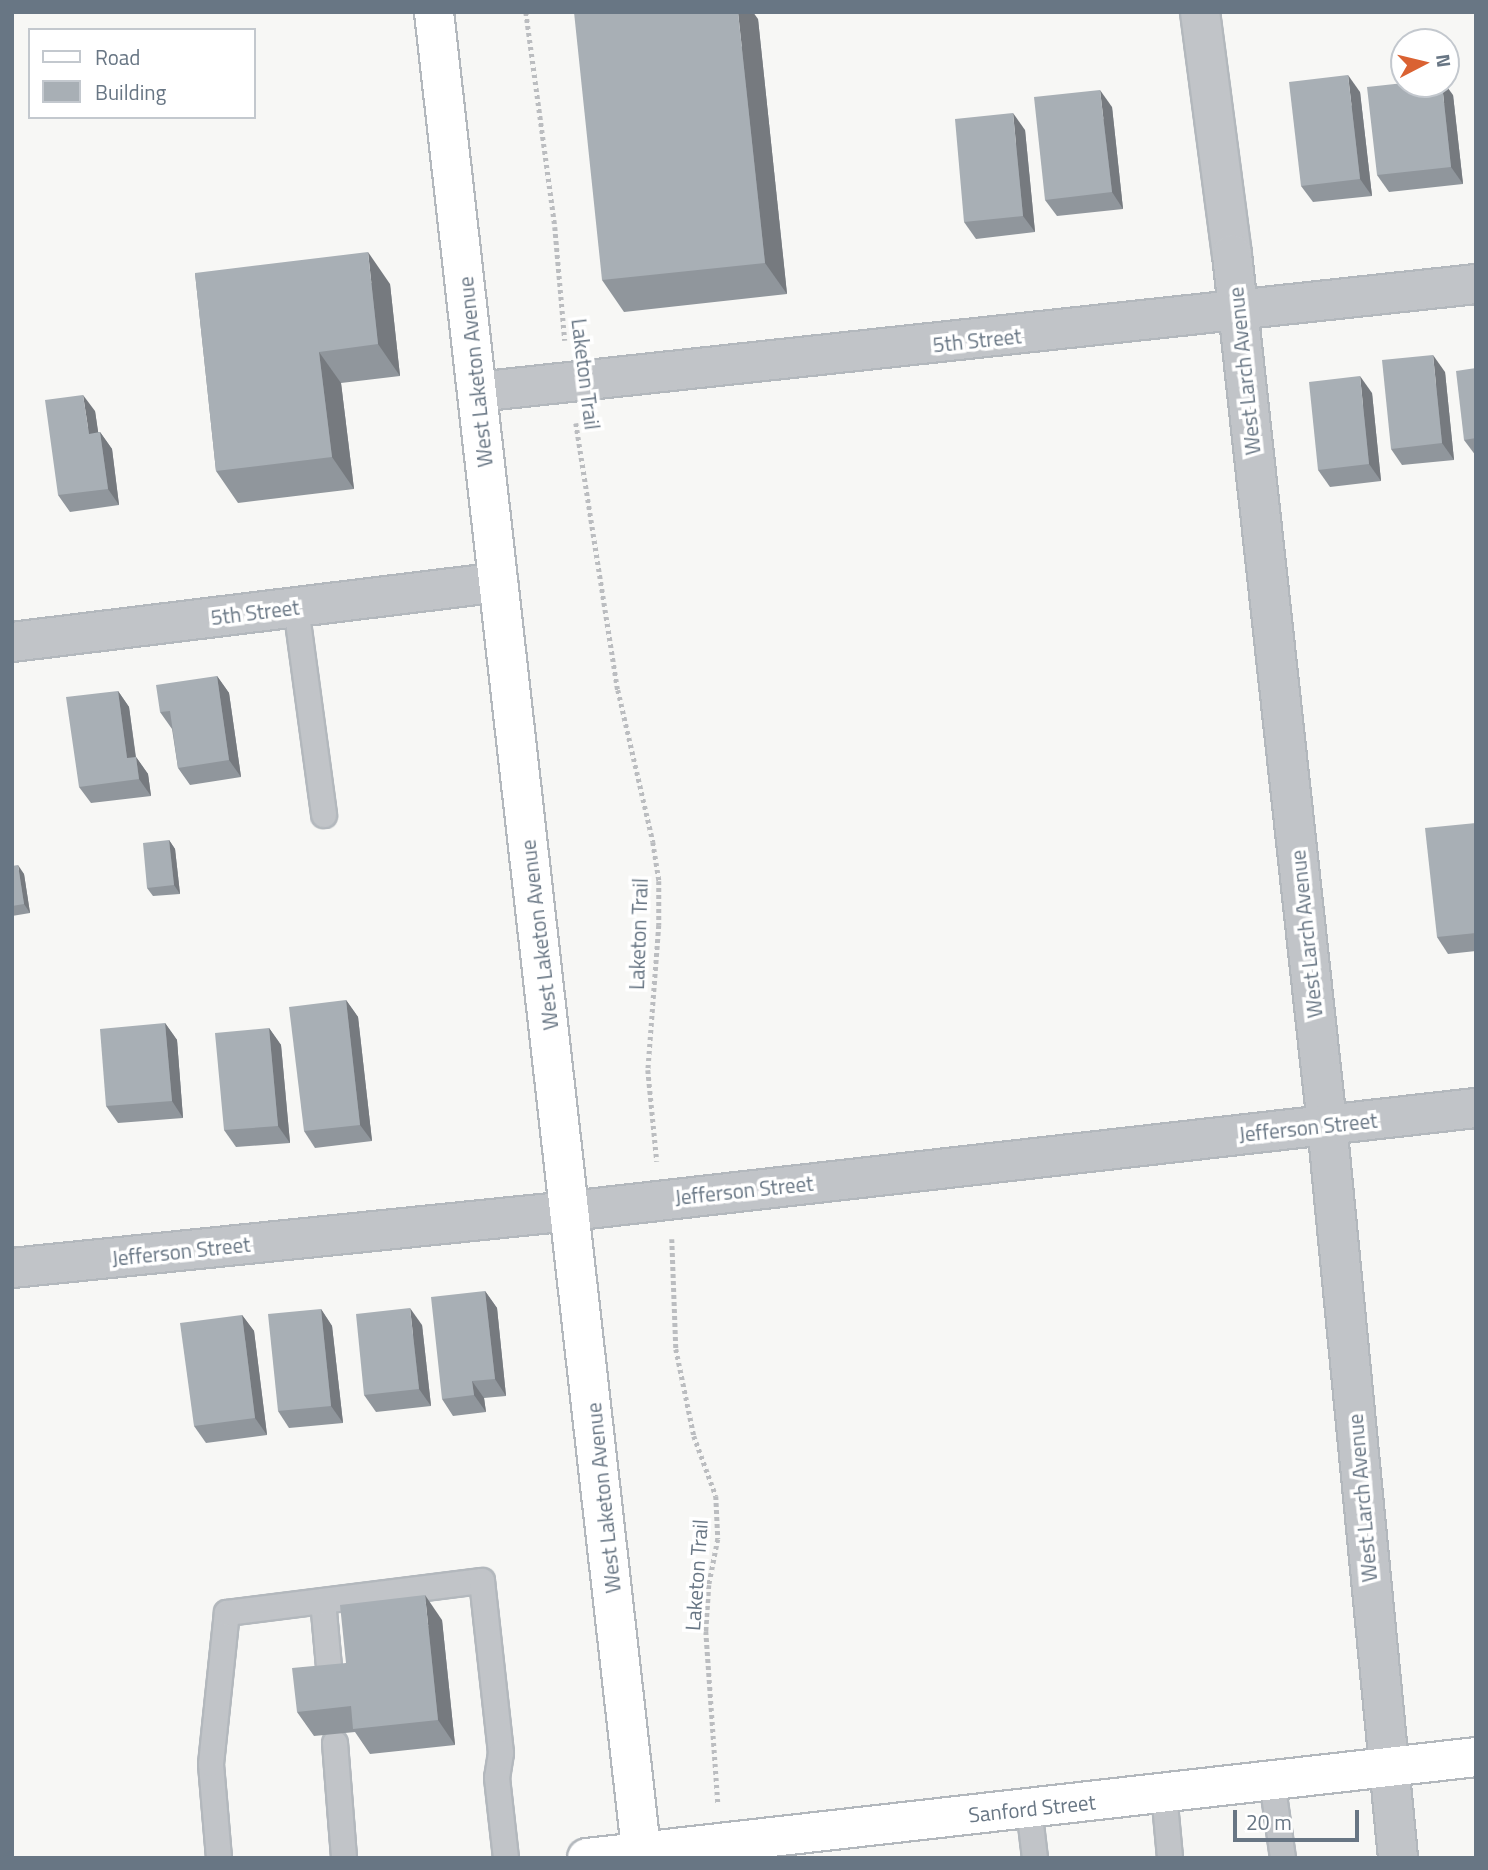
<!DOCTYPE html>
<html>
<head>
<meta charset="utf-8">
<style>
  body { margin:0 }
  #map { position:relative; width:1488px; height:1870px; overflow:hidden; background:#f7f7f5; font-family:"Titillium Web",sans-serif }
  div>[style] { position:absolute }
  .path>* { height:4.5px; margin-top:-2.25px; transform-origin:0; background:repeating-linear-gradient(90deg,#bbbdc0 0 3.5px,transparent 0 7px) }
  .roads { filter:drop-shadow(2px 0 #b3b8bd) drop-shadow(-2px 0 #b3b8bd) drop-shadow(0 2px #b3b8bd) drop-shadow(0 -2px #b3b8bd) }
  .lane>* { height:24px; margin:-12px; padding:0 12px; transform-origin:12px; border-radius:12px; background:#c1c4c8 }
  .street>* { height:38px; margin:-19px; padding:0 19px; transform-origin:19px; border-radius:19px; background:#c1c4c8 }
  .secondary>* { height:38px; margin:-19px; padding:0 19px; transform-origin:19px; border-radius:19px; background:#fff }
  .wall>* { inset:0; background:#90969c }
  .shaded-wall>* { inset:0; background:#767a7f }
  .building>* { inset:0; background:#a8afb5 }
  span { translate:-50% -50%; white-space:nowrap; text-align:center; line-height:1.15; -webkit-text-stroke:7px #fff; paint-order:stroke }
  .street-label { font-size:21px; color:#687684 }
  .frame { position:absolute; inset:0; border:14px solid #687684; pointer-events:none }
  .legend { position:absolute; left:28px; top:28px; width:228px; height:91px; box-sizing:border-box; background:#fff; border:2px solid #c3c8ce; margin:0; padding:9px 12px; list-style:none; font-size:21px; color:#687684 }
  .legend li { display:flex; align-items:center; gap:14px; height:35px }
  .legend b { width:35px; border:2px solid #c3c8ce }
  .north { position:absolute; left:1390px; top:28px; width:70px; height:70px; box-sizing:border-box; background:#fff; border:2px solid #c3c8ce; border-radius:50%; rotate:83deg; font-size:19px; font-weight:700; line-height:28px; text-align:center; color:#687684 }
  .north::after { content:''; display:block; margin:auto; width:24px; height:32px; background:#da6232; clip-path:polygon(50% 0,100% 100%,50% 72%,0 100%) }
  .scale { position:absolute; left:1233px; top:1810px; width:126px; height:32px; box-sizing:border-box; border:4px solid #687684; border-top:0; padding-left:9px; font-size:21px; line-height:24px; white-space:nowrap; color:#687684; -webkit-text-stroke:5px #fff; paint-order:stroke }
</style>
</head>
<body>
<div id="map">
  <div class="path">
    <div style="left:526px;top:12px;width:217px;rotate:82.3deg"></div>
    <div style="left:555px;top:227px;width:114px;rotate:85deg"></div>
    <div style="left:576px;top:423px;width:270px;rotate:81.1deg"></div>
    <div style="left:618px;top:690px;width:156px;rotate:77deg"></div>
    <div style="left:653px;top:842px;width:39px;rotate:81deg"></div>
    <div style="left:659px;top:881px;width:44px;rotate:90deg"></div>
    <div style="left:659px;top:925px;width:145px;rotate:94.3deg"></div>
    <div style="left:648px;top:1070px;width:92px;rotate:84.4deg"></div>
    <div style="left:672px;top:1239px;width:110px;rotate:87.9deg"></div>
    <div style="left:676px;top:1349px;width:89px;rotate:78.3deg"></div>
    <div style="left:694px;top:1436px;width:64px;rotate:69.9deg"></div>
    <div style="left:716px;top:1496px;width:43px;rotate:87.3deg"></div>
    <div style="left:718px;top:1539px;width:47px;rotate:101.1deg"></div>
    <div style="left:709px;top:1585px;width:46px;rotate:93.7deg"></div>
    <div style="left:706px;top:1631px;width:173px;rotate:86deg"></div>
  </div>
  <div class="roads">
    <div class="lane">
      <div style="left:296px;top:607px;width:210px;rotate:82.3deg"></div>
      <div style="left:323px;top:1601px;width:88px;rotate:84.8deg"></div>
      <div style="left:335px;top:1743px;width:115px;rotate:85.5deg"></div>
      <div style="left:1272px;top:1781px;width:78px;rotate:81.9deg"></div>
      <div style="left:1164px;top:1793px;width:65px;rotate:84.7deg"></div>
      <div style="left:1029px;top:1808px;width:50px;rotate:83.2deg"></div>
      <div style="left:219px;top:1858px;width:94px;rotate:-94.9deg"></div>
      <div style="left:211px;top:1764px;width:152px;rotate:-84deg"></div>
      <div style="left:227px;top:1613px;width:257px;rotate:-7.2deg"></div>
      <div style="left:482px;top:1581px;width:173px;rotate:83.7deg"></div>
      <div style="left:501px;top:1753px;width:25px;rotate:99deg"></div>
      <div style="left:497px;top:1778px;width:81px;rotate:83.6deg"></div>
    </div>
    <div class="street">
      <div style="left:1200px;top:12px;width:244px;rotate:82.5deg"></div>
      <div style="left:1232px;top:254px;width:875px;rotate:83.77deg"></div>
      <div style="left:1327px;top:1124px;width:737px;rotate:84.47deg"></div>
      <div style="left:477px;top:392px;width:1005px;rotate:-6.17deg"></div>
      <div style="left:12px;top:642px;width:490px;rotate:-7deg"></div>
      <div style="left:12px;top:1268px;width:561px;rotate:-5.83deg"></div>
      <div style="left:570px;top:1211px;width:912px;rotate:-6.49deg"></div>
    </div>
    <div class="secondary">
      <div style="left:434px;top:12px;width:1858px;rotate:83.57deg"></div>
      <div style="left:587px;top:1858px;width:895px;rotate:-6.48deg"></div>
    </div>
  </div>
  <div class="wall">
    <div style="clip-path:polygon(758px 19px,787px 294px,624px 312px,602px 280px)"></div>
    <div style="clip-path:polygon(1360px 92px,1372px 196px,1313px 202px,1301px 186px)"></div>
    <div style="clip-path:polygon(1453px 95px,1463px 184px,1389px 192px,1377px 175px)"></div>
    <div style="clip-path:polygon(1112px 107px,1123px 209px,1057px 216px,1045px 200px)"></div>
    <div style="clip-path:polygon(1025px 130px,1035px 232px,976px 239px,964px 222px)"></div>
    <div style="clip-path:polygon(195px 273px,390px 284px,400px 376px,341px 383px,354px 489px,238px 503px,216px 471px)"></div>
    <div style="clip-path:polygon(1476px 368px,1476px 456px,1464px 440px)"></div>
    <div style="clip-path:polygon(1445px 372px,1454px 460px,1402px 465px,1391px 449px)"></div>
    <div style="clip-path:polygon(1372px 393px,1381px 481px,1330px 487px,1318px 470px)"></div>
    <div style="clip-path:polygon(95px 411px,98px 432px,100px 432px,112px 449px,119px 505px,70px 512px,58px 495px)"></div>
    <div style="clip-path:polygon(217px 676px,229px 693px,241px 777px,190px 785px,178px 768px,172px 729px,160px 712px)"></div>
    <div style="clip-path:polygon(118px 691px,129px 707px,136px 757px,148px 774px,151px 796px,91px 803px,79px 787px)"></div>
    <div style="clip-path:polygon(1476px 823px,1476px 951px,1448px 954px,1437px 937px)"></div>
    <div style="clip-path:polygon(169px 840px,175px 849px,180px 894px,153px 896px,147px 888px)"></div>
    <div style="clip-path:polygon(12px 866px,24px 874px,30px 913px,12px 916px)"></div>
    <div style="clip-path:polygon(346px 1000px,358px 1017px,372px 1141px,315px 1148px,304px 1131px)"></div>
    <div style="clip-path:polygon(165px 1023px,177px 1040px,183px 1118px,118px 1123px,106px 1106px)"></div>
    <div style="clip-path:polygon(269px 1028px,281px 1045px,290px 1143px,236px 1147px,224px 1130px)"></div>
    <div style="clip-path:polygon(485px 1291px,497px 1308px,506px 1396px,484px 1398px,486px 1412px,453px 1416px,442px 1399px)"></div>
    <div style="clip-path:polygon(321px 1309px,332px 1326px,343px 1423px,289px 1428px,278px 1411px)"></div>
    <div style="clip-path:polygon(242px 1315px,254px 1331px,267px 1435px,206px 1443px,194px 1426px)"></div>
    <div style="clip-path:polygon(422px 1325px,431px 1406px,376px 1412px,364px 1395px)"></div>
    <div style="clip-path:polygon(442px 1620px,455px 1745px,370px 1754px,355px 1732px,314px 1736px,297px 1712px,346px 1663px)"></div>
  </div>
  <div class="shaded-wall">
    <div style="clip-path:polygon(738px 12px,753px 12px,758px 19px,787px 294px,765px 263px)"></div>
    <div style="clip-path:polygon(1348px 75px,1360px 92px,1372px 196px,1360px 179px)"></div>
    <div style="clip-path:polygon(1442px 84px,1445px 84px,1453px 95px,1463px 184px,1451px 167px)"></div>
    <div style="clip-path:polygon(1100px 90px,1112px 107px,1123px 209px,1112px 192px)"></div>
    <div style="clip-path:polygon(1013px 113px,1025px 130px,1035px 232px,1023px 216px)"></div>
    <div style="clip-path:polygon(368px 252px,390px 284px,400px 376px,378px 344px)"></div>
    <div style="clip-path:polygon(319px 352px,341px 383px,354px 489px,332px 457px)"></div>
    <div style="clip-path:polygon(1433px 355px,1445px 372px,1454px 460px,1442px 443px)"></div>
    <div style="clip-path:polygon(1360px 376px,1372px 393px,1381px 481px,1369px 464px)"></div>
    <div style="clip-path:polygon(83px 395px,95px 411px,101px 451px,89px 434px)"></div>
    <div style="clip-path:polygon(100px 432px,112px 449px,119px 505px,108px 489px)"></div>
    <div style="clip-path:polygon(217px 676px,229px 693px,241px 777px,229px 760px)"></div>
    <div style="clip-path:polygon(118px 691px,129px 707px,138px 775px,127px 758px)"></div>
    <div style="clip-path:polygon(136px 757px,148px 774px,151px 796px,139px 779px)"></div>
    <div style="clip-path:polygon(169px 840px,175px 849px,180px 894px,174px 885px)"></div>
    <div style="clip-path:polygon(18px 865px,24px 874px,30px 913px,24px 904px)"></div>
    <div style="clip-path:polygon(346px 1000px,358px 1017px,372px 1141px,360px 1125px)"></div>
    <div style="clip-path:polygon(165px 1023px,177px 1040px,183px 1118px,172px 1101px)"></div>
    <div style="clip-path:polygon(269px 1028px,281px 1045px,290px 1143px,278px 1126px)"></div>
    <div style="clip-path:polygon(485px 1291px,497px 1308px,506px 1396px,495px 1379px)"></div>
    <div style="clip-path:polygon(410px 1308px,422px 1325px,431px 1406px,419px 1389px)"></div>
    <div style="clip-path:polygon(321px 1309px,332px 1326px,343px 1423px,331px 1406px)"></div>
    <div style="clip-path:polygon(242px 1315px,254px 1331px,267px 1435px,255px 1418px)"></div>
    <div style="clip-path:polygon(472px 1381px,484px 1398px,486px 1412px,474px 1395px)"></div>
    <div style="clip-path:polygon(425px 1595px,442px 1620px,455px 1745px,438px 1720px)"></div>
  </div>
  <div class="building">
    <div style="clip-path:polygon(574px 12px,738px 12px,765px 263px,602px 280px)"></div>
    <div style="clip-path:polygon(1348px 75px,1360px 179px,1301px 186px,1289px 82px)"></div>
    <div style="clip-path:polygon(1404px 83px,1404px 84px,1442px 84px,1451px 167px,1377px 175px,1367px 87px)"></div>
    <div style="clip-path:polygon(1100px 90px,1112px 192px,1045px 200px,1034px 97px)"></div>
    <div style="clip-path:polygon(1013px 113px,1023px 216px,964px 222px,955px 119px)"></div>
    <div style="clip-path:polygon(368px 252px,378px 344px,319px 352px,332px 457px,216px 471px,195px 273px)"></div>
    <div style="clip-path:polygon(1433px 355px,1442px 443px,1391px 449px,1382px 360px)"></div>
    <div style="clip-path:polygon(1476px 368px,1476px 438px,1464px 440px,1456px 371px)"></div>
    <div style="clip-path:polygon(1360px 376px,1369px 464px,1318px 470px,1309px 382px)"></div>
    <div style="clip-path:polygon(83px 395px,89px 434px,100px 432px,108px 489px,58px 495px,45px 400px)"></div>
    <div style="clip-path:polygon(217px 676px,229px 760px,178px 768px,170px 711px,160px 712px,156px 685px)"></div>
    <div style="clip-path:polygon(118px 691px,127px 758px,136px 757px,139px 779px,79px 787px,66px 697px)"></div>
    <div style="clip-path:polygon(1476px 823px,1476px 933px,1437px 937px,1425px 828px)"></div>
    <div style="clip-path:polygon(169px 840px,174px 885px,147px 888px,143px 843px)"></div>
    <div style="clip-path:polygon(18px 865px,24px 904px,12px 906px,12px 866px)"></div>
    <div style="clip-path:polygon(346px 1000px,360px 1125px,304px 1131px,289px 1007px)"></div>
    <div style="clip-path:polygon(165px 1023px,172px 1101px,106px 1106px,100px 1029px)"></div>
    <div style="clip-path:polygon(269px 1028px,278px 1126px,224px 1130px,215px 1033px)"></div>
    <div style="clip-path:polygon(485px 1291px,495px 1379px,472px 1381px,474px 1395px,442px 1399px,431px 1297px)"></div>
    <div style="clip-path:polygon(410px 1308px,419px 1389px,364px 1395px,356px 1314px)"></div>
    <div style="clip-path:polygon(321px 1309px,331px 1406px,278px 1411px,268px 1314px)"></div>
    <div style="clip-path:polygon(242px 1315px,255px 1418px,194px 1426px,180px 1323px)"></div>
    <div style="clip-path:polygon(425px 1595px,438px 1720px,353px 1729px,351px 1706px,297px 1712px,292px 1668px,346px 1663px,340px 1605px)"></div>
  </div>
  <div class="street-label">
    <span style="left:977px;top:340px;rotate:-6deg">5th Street</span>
    <span style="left:1244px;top:371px;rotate:-96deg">West Larch Avenue</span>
    <span style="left:475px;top:372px;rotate:-96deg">West Laketon Avenue</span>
    <span style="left:586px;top:374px;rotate:83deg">Laketon Trail</span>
    <span style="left:255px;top:612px;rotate:-7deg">5th Street</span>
    <span style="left:638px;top:934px;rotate:-88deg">Laketon Trail</span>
    <span style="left:1306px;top:934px;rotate:-96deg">West Larch Avenue</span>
    <span style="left:539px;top:935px;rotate:-97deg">West Laketon Avenue</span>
    <span style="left:1308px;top:1127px;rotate:-6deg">Jefferson Street</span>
    <span style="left:744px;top:1190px;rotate:-6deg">Jefferson Street</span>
    <span style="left:181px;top:1251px;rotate:-6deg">Jefferson Street</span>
    <span style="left:603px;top:1498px;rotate:-96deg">West Laketon Avenue</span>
    <span style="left:1362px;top:1498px;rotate:-95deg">West Larch Avenue</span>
    <span style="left:696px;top:1575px;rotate:-86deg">Laketon Trail</span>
    <span style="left:1032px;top:1808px;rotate:-6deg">Sanford Street</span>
  </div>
  <div class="frame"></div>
  <ul class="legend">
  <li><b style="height:9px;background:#fff"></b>Road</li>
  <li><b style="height:19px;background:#a8afb5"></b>Building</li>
  </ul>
  <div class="north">N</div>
  <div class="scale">20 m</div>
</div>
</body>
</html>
